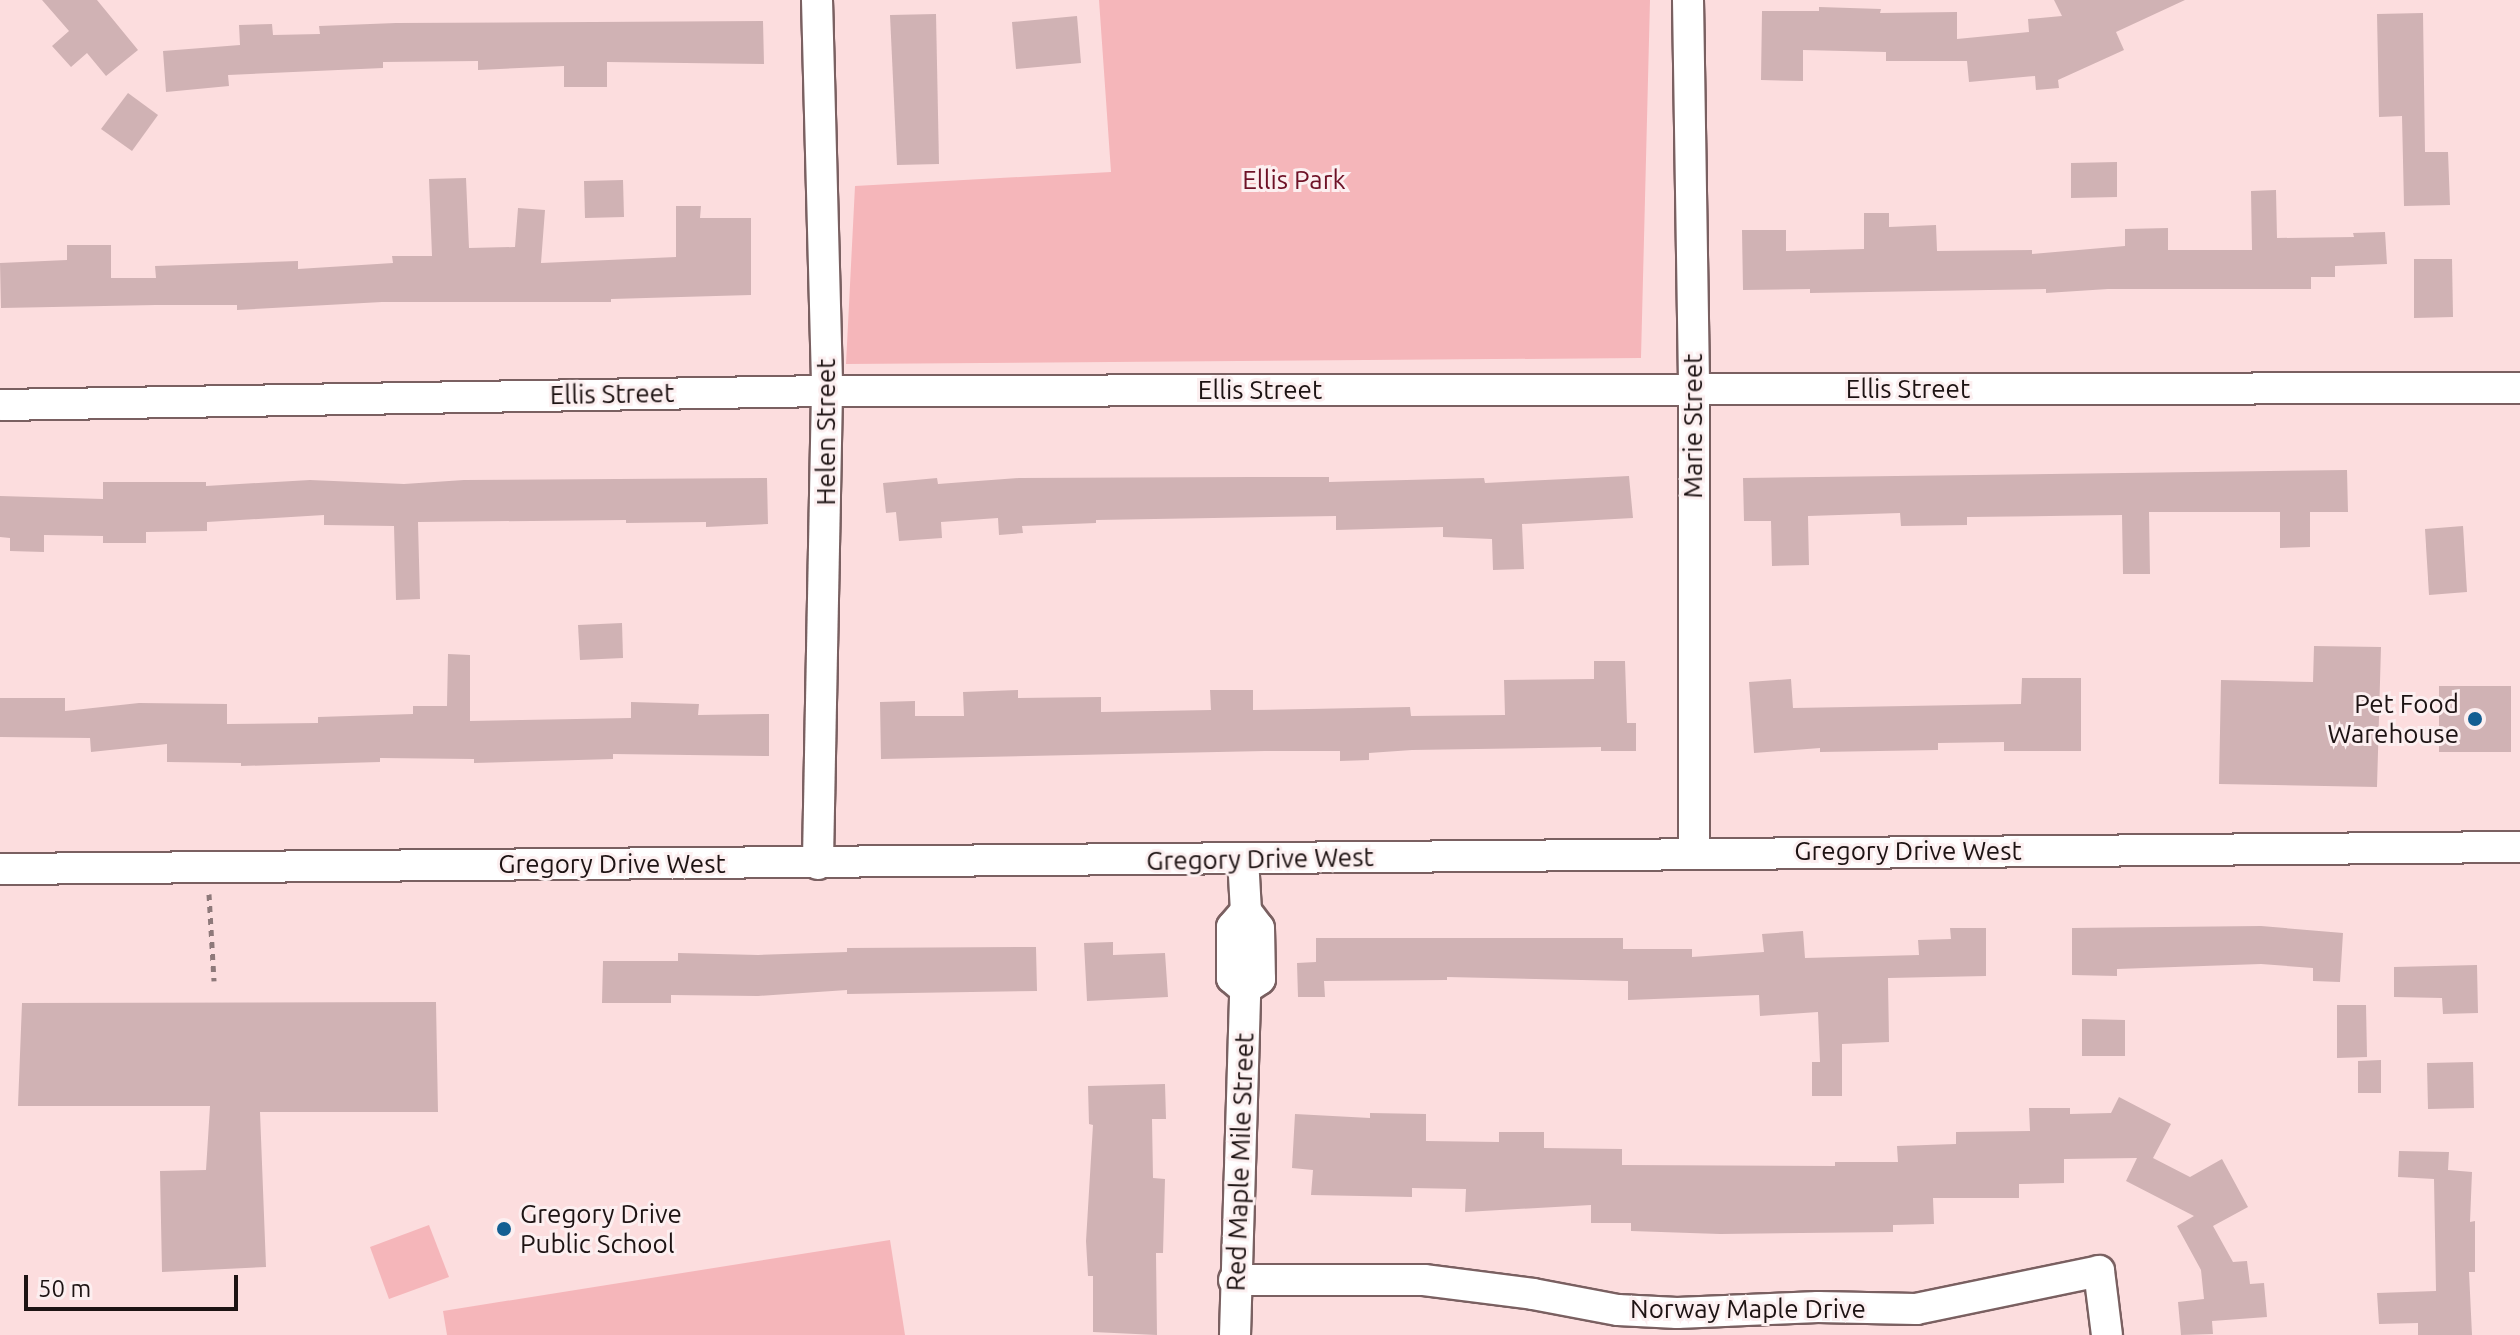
<!DOCTYPE html>
<html>
<head>
<meta charset="utf-8">
<style>
  body { margin:0 }
  #map { position:relative; width:2520px; height:1335px; overflow:hidden; background:#fcddde; font-family:Ubuntu,sans-serif }
  div>[style] { position:absolute }
  .green>* { inset:0; background:#f5b6ba }
  .building>* { inset:0; background:#d0b2b4 }
  .path>* { height:5px; margin-top:-2.5px; transform-origin:0; background:repeating-linear-gradient(90deg,#8e797a 0 6px,transparent 0 12px) }
  .roads { filter:drop-shadow(2px 0 #7a6061) drop-shadow(-2px 0 #7a6061) drop-shadow(0 2px #7a6061) drop-shadow(0 -2px #7a6061) }
  .minor>* { height:30px; margin:-15px; padding:0 15px; transform-origin:15px; border-radius:15px; background:#fff }
  .dots>* { width:22px; height:22px; translate:-50% -50%; box-sizing:border-box; border:4px solid #fceff0; border-radius:50% }
  span { translate:-50% -50%; white-space:nowrap; text-align:center; line-height:1.15; -webkit-text-stroke:6px #fceff0; paint-order:stroke }
  .park-label { font-size:26px; color:#6e1227 }
  .street-label { font-size:26px; color:#1d1313 }
  .poi-label { font-size:26px; color:#1d1313 }
  .right { translate:-100% -50%; text-align:right }
  .left { translate:0 -50%; text-align:left }
  .scale { position:absolute; left:24px; top:1275px; width:214px; height:36px; box-sizing:border-box; border:4px solid #1d1313; border-top:0; padding-left:10px; font-size:24px; line-height:28px; white-space:nowrap; color:#1d1313; -webkit-text-stroke:6px #fceff0; paint-order:stroke }
</style>
</head>
<body>
<div id="map">
  <div class="green">
    <div style="clip-path:polygon(1099px 0,1650px 0,1641px 358px,846px 364px,855px 186px,1111px 172px)"></div>
    <div style="clip-path:polygon(429px 1225px,449px 1277px,389px 1299px,370px 1247px)"></div>
    <div style="clip-path:polygon(890px 1240px,905px 1335px,447px 1335px,443px 1311px)"></div>
  </div>
  <div class="building">
    <div style="clip-path:polygon(42px 0,97px 0,138px 50px,106px 76px,87px 53px,71px 67px,52px 46px,69px 31px)"></div>
    <div style="clip-path:polygon(2054px 0,2185px 0,2116px 32px,2124px 50px,2058px 80px,2059px 88px,2036px 90px,2035px 76px,1969px 82px,1967px 61px,1886px 61px,1886px 52px,1803px 50px,1803px 81px,1761px 80px,1762px 11px,1819px 11px,1819px 7px,1881px 9px,1880px 13px,1957px 12px,1957px 39px,2029px 32px,2028px 19px,2062px 16px)"></div>
    <div style="clip-path:polygon(2423px 13px,2425px 152px,2448px 152px,2450px 205px,2404px 206px,2402px 116px,2379px 117px,2377px 14px)"></div>
    <div style="clip-path:polygon(936px 14px,939px 164px,897px 165px,890px 15px)"></div>
    <div style="clip-path:polygon(1077px 16px,1081px 63px,1016px 69px,1012px 22px)"></div>
    <div style="clip-path:polygon(763px 21px,764px 64px,607px 62px,607px 87px,564px 87px,564px 66px,478px 70px,478px 61px,383px 62px,383px 68px,228px 75px,229px 86px,166px 92px,163px 51px,240px 45px,239px 25px,272px 24px,273px 35px,320px 34px,319px 26px,396px 23px)"></div>
    <div style="clip-path:polygon(128px 93px,158px 115px,132px 151px,101px 129px)"></div>
    <div style="clip-path:polygon(2117px 162px,2117px 197px,2071px 198px,2071px 163px)"></div>
    <div style="clip-path:polygon(466px 178px,469px 248px,515px 247px,518px 208px,545px 210px,541px 263px,676px 257px,676px 206px,701px 206px,700px 218px,751px 218px,751px 295px,611px 299px,611px 302px,382px 302px,237px 310px,237px 305px,156px 305px,1px 308px,0 263px,67px 260px,67px 245px,111px 245px,111px 278px,156px 278px,155px 266px,298px 261px,298px 269px,393px 263px,392px 256px,432px 256px,429px 179px)"></div>
    <div style="clip-path:polygon(623px 180px,624px 217px,585px 218px,584px 181px)"></div>
    <div style="clip-path:polygon(2276px 190px,2277px 238px,2354px 237px,2353px 233px,2385px 232px,2387px 264px,2335px 266px,2335px 277px,2311px 277px,2311px 289px,2108px 289px,2046px 293px,2046px 289px,1810px 293px,1810px 289px,1743px 290px,1742px 230px,1786px 230px,1786px 251px,1864px 249px,1864px 213px,1889px 213px,1889px 227px,1936px 225px,1937px 251px,2032px 250px,2032px 254px,2125px 246px,2125px 229px,2168px 228px,2168px 250px,2252px 250px,2251px 191px)"></div>
    <div style="clip-path:polygon(2414px 259px,2452px 259px,2453px 317px,2414px 318px)"></div>
    <div style="clip-path:polygon(2347px 470px,2348px 512px,2310px 512px,2310px 547px,2280px 548px,2280px 512px,2149px 512px,2150px 574px,2123px 574px,2122px 515px,1967px 517px,1967px 525px,1901px 526px,1900px 513px,1808px 516px,1809px 565px,1772px 566px,1771px 521px,1744px 521px,1743px 478px)"></div>
    <div style="clip-path:polygon(1629px 476px,1633px 518px,1522px 524px,1524px 569px,1493px 570px,1492px 539px,1443px 537px,1443px 527px,1336px 530px,1336px 516px,1096px 520px,1096px 523px,1022px 526px,1023px 533px,999px 535px,998px 518px,941px 522px,942px 538px,899px 541px,896px 512px,886px 513px,883px 483px,937px 478px,938px 484px,1019px 478px,1252px 477px,1329px 477px,1329px 482px,1484px 478px,1485px 483px)"></div>
    <div style="clip-path:polygon(767px 478px,768px 524px,706px 527px,706px 522px,626px 523px,626px 520px,418px 522px,420px 599px,396px 600px,394px 526px,324px 525px,324px 515px,207px 522px,207px 531px,146px 532px,146px 543px,103px 543px,103px 536px,44px 535px,44px 552px,10px 551px,10px 538px,0 537px,0 496px,103px 499px,103px 482px,206px 482px,206px 486px,310px 480px,404px 484px,464px 480px)"></div>
    <div style="clip-path:polygon(2463px 526px,2467px 592px,2429px 595px,2425px 529px)"></div>
    <div style="clip-path:polygon(622px 623px,623px 658px,580px 660px,578px 625px)"></div>
    <div style="clip-path:polygon(2314px 646px,2381px 647px,2377px 787px,2219px 784px,2221px 680px,2313px 682px)"></div>
    <div style="clip-path:polygon(448px 654px,470px 655px,470px 721px,631px 718px,631px 702px,699px 704px,698px 715px,769px 714px,769px 756px,613px 754px,613px 759px,474px 763px,474px 759px,380px 758px,380px 762px,241px 766px,241px 763px,167px 762px,167px 744px,91px 752px,90px 738px,0 737px,0 698px,65px 698px,65px 711px,139px 703px,227px 704px,227px 724px,318px 723px,318px 717px,413px 714px,413px 706px,447px 706px)"></div>
    <div style="clip-path:polygon(1594px 661px,1625px 661px,1627px 723px,1636px 723px,1636px 751px,1601px 751px,1601px 747px,1412px 750px,1369px 753px,1369px 760px,1340px 761px,1340px 751px,1265px 751px,881px 759px,880px 702px,915px 701px,915px 716px,964px 716px,963px 692px,1018px 690px,1018px 698px,1101px 697px,1101px 712px,1211px 710px,1210px 690px,1253px 690px,1253px 710px,1410px 707px,1411px 716px,1505px 715px,1504px 680px,1594px 679px)"></div>
    <div style="clip-path:polygon(2022px 678px,2081px 678px,2081px 751px,2004px 751px,2004px 742px,1938px 743px,1938px 750px,1820px 752px,1820px 748px,1754px 753px,1749px 682px,1791px 679px,1793px 708px,2021px 704px)"></div>
    <div style="clip-path:polygon(2439px 686px,2511px 686px,2511px 752px,2439px 752px)"></div>
    <div style="clip-path:polygon(2261px 926px,2343px 933px,2340px 982px,2313px 981px,2313px 968px,2261px 964px,2117px 969px,2117px 976px,2072px 975px,2072px 928px)"></div>
    <div style="clip-path:polygon(1950px 928px,1986px 928px,1986px 976px,1888px 978px,1889px 1042px,1842px 1044px,1842px 1096px,1812px 1096px,1812px 1062px,1820px 1062px,1818px 1012px,1760px 1016px,1759px 995px,1628px 1000px,1628px 981px,1447px 977px,1447px 980px,1324px 981px,1325px 997px,1298px 997px,1297px 963px,1316px 962px,1316px 938px,1623px 938px,1623px 949px,1692px 949px,1692px 957px,1764px 952px,1762px 934px,1803px 931px,1805px 958px,1919px 955px,1918px 940px,1951px 939px)"></div>
    <div style="clip-path:polygon(1113px 942px,1113px 955px,1165px 953px,1168px 997px,1087px 1001px,1084px 943px)"></div>
    <div style="clip-path:polygon(1036px 947px,1037px 991px,847px 994px,847px 990px,758px 996px,671px 995px,671px 1003px,602px 1003px,603px 961px,678px 961px,678px 953px,758px 955px,847px 952px,847px 948px)"></div>
    <div style="clip-path:polygon(2477px 965px,2478px 1013px,2443px 1014px,2442px 998px,2394px 997px,2394px 967px)"></div>
    <div style="clip-path:polygon(436px 1002px,438px 1112px,260px 1112px,266px 1267px,162px 1272px,160px 1171px,206px 1170px,210px 1106px,18px 1106px,22px 1003px)"></div>
    <div style="clip-path:polygon(2337px 1005px,2366px 1005px,2367px 1057px,2337px 1058px)"></div>
    <div style="clip-path:polygon(2082px 1019px,2125px 1020px,2125px 1056px,2082px 1056px)"></div>
    <div style="clip-path:polygon(2381px 1060px,2381px 1093px,2358px 1093px,2358px 1061px)"></div>
    <div style="clip-path:polygon(2473px 1062px,2474px 1108px,2428px 1109px,2427px 1063px)"></div>
    <div style="clip-path:polygon(1165px 1084px,1166px 1119px,1152px 1119px,1153px 1178px,1165px 1179px,1163px 1253px,1156px 1253px,1157px 1335px,1093px 1332px,1093px 1276px,1088px 1276px,1086px 1241px,1093px 1125px,1089px 1124px,1088px 1086px)"></div>
    <div style="clip-path:polygon(2119px 1097px,2171px 1124px,2153px 1158px,2190px 1177px,2222px 1159px,2248px 1207px,2213px 1226px,2233px 1262px,2247px 1261px,2250px 1284px,2264px 1283px,2267px 1317px,2212px 1321px,2213px 1334px,2181px 1335px,2178px 1302px,2204px 1299px,2201px 1270px,2177px 1226px,2194px 1216px,2126px 1181px,2137px 1158px,2064px 1159px,2064px 1183px,2019px 1184px,2019px 1198px,1933px 1198px,1934px 1224px,1893px 1225px,1893px 1232px,1720px 1234px,1631px 1231px,1631px 1223px,1591px 1223px,1591px 1205px,1465px 1212px,1466px 1189px,1412px 1188px,1412px 1197px,1311px 1195px,1313px 1170px,1292px 1168px,1295px 1114px,1370px 1118px,1370px 1113px,1426px 1114px,1426px 1141px,1499px 1142px,1499px 1132px,1544px 1132px,1544px 1148px,1622px 1149px,1622px 1165px,1835px 1166px,1835px 1162px,1898px 1162px,1897px 1146px,1956px 1144px,1956px 1132px,2030px 1131px,2029px 1108px,2070px 1108px,2070px 1114px,2111px 1113px)"></div>
    <div style="clip-path:polygon(2399px 1151px,2449px 1152px,2448px 1170px,2472px 1172px,2470px 1222px,2475px 1221px,2475px 1272px,2469px 1272px,2472px 1335px,2418px 1335px,2418px 1323px,2379px 1324px,2377px 1293px,2436px 1291px,2434px 1179px,2398px 1177px)"></div>
  </div>
  <div class="path">
    <div style="left:209px;top:894px;width:87px;rotate:86.7deg"></div>
  </div>
  <div class="roads">
    <div class="minor">
      <div style="left:817px;top:0;width:391px;rotate:88.5deg"></div>
      <div style="left:827px;top:391px;width:473px;rotate:91.1deg"></div>
      <div style="left:1688px;top:0;width:390px;rotate:89.1deg"></div>
      <div style="left:1694px;top:390px;width:463px;rotate:90deg"></div>
      <div style="left:0;top:405px;width:827px;rotate:-0.97deg"></div>
      <div style="left:827px;top:391px;width:1693px;rotate:-0.1deg"></div>
      <div style="left:1243px;top:858px;width:53px;rotate:86.8deg"></div>
      <div style="left:1246px;top:911px;width:21px;rotate:53deg"></div>
      <div style="left:1259px;top:928px;width:51px;rotate:88.9deg"></div>
      <div style="left:1260px;top:979px;width:18px;rotate:146deg"></div>
      <div style="left:0;top:869px;width:2520px;rotate:-0.5deg"></div>
      <div style="left:1245px;top:989px;width:17px;rotate:-140deg"></div>
      <div style="left:1232px;top:978px;width:51px;rotate:-90deg"></div>
      <div style="left:1232px;top:927px;width:21px;rotate:-49deg"></div>
      <div style="left:1234px;top:1280px;width:190px"></div>
      <div style="left:1424px;top:1280px;width:110px;rotate:7.3deg"></div>
      <div style="left:1533px;top:1294px;width:86px;rotate:10.7deg"></div>
      <div style="left:1618px;top:1310px;width:59px;rotate:2.9deg"></div>
      <div style="left:1677px;top:1313px;width:141px;rotate:-2.4deg"></div>
      <div style="left:1818px;top:1307px;width:98px;rotate:1.2deg"></div>
      <div style="left:1916px;top:1309px;width:187px;rotate:-11.7deg"></div>
      <div style="left:2099px;top:1271px;width:64px;rotate:82.9deg"></div>
      <div style="left:1235px;top:1335px;width:346px;rotate:-88.3deg"></div>
    </div>
  </div>
  <div class="dots">
    <div style="left:2475px;top:719px;background:#135e92"></div>
    <div style="left:504px;top:1229px;background:#135e92"></div>
  </div>
  <div class="park-label">
    <span style="left:1294px;top:180px">Ellis Park</span>
  </div>
  <div class="street-label">
    <span style="left:1908px;top:389px">Ellis Street</span>
    <span style="left:1260px;top:390px">Ellis Street</span>
    <span style="left:612px;top:394px;rotate:-1deg">Ellis Street</span>
    <span style="left:1693px;top:426px;rotate:-90deg">Marie Street</span>
    <span style="left:826px;top:432px;rotate:-90deg">Helen Street</span>
    <span style="left:1908px;top:851px">Gregory Drive West</span>
    <span style="left:1260px;top:859px;rotate:-1deg">Gregory Drive West</span>
    <span style="left:612px;top:864px">Gregory Drive West</span>
    <span style="left:1240px;top:1162px;rotate:-88deg">Red Maple Mile Street</span>
    <span style="left:1748px;top:1309px">Norway Maple Drive</span>
  </div>
  <div class="poi-label">
    <span class="right" style="left:2459px;top:719px">Pet Food<br>Warehouse</span>
    <span class="left" style="left:520px;top:1229px">Gregory Drive<br>Public School</span>
  </div>
  <div class="scale">50 m</div>
</div>
</body>
</html>
